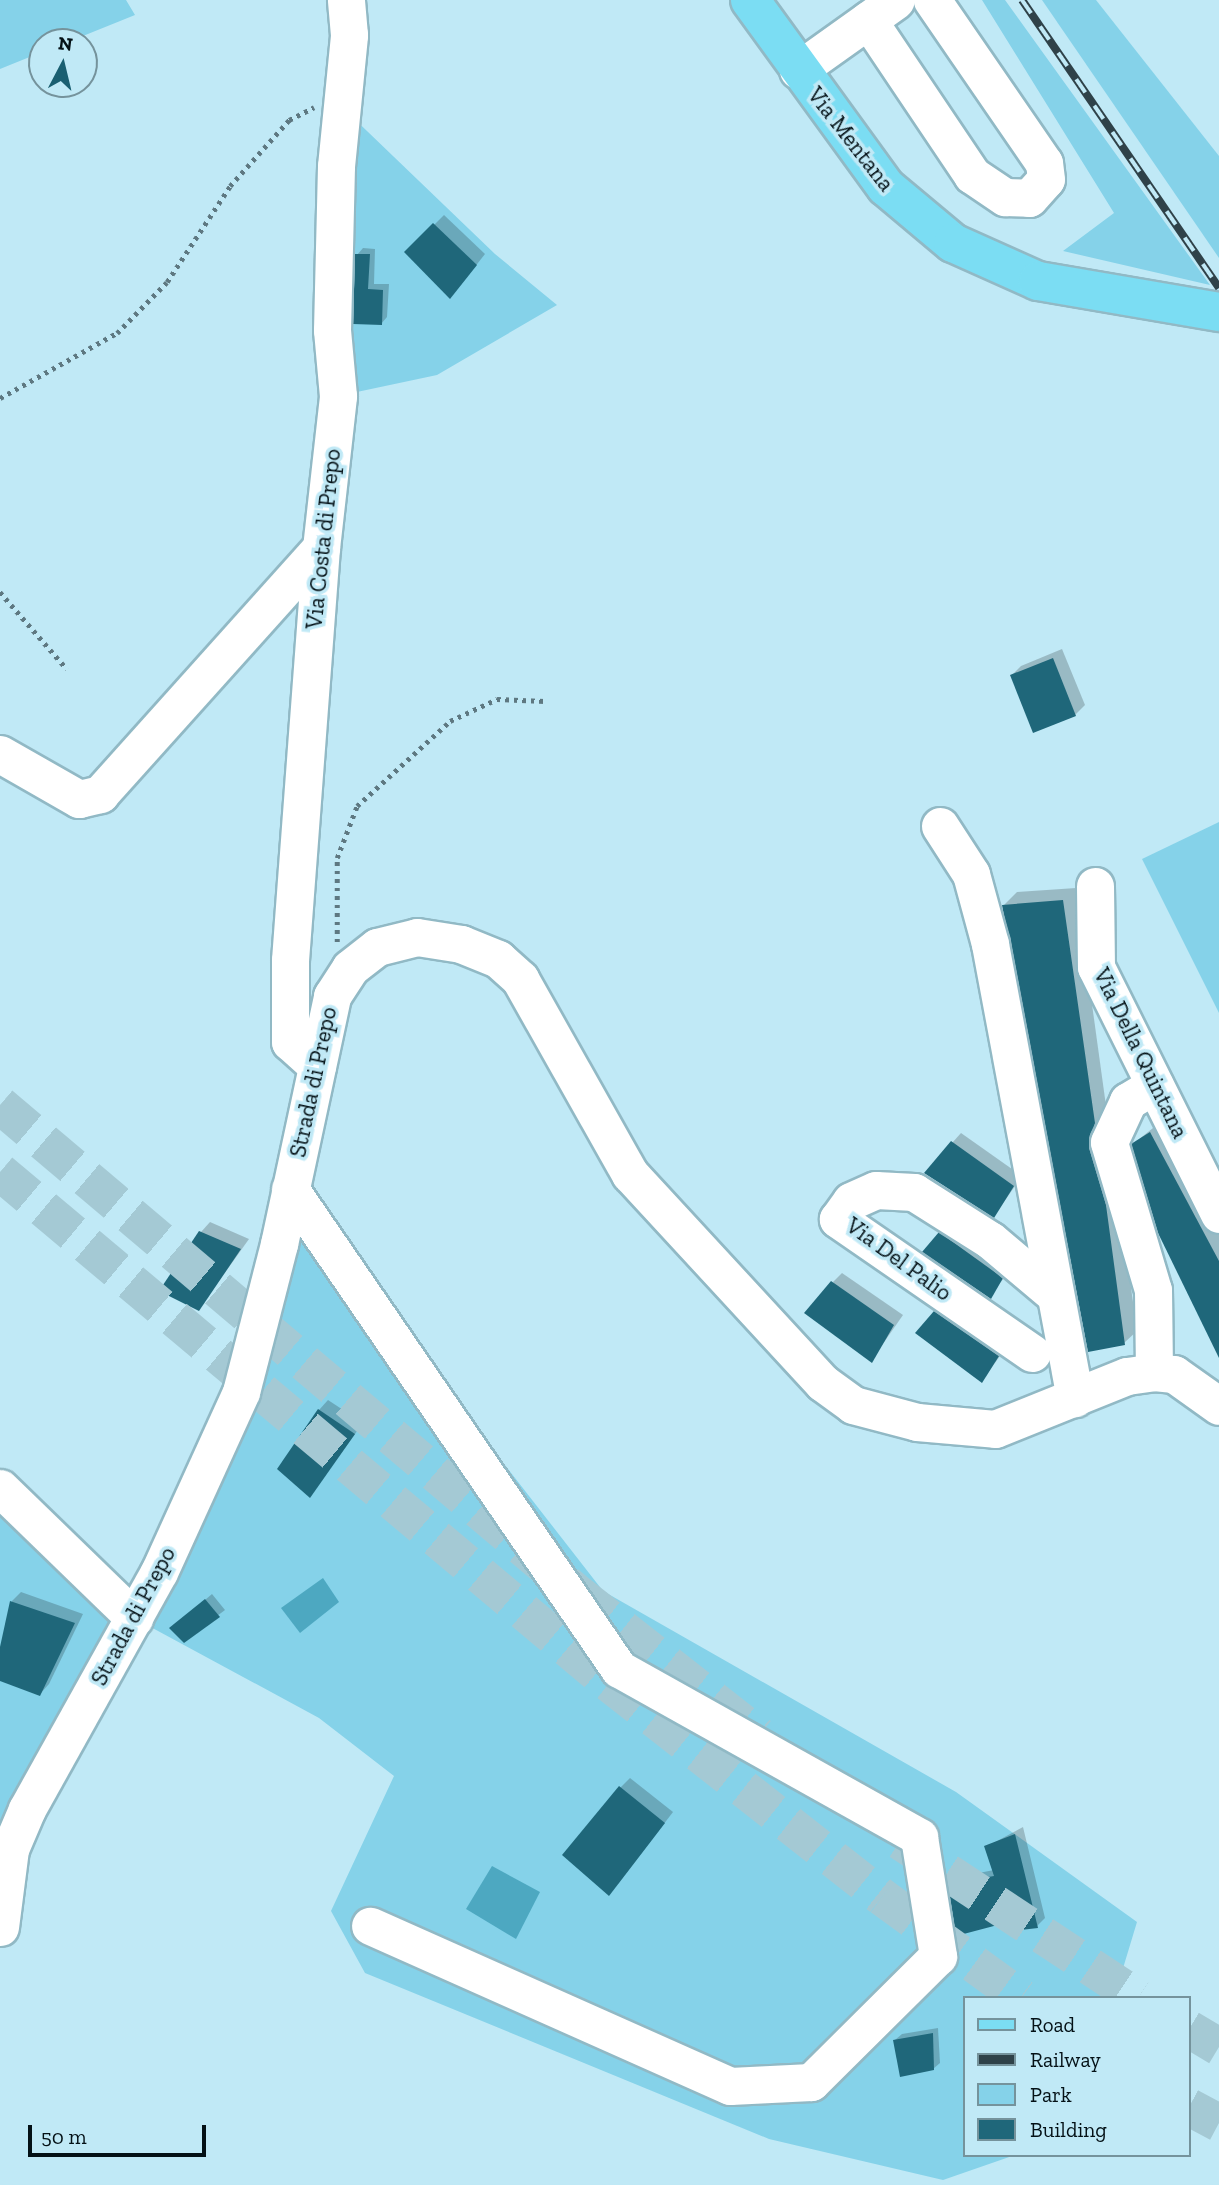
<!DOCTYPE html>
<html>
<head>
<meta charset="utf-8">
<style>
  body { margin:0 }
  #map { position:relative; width:1219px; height:2185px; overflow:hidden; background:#c0e9f6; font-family:"Zilla Slab",serif }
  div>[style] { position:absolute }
  .green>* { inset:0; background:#85d2e9 }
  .water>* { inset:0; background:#4da8c1 }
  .shadow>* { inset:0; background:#0003 }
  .building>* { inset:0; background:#1f677a }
  .highway-tunnel>* { height:38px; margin-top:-19px; transform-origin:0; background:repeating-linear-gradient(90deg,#a4c9d4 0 38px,transparent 0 57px) }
  .path>* { height:4.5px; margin-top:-2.25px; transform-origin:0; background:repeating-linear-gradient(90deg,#5e7881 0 3.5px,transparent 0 8.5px) }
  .roads { filter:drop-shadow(2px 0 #91b9c5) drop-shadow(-2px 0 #91b9c5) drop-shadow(0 2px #91b9c5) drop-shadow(0 -2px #91b9c5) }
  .minor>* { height:37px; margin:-18.5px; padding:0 18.5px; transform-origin:18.5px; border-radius:18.5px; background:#fff }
  .major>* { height:38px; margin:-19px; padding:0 19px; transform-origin:19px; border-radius:19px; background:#7bddf3 }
  .rail>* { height:8px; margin-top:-4px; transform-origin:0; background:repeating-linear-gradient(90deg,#c0e9f6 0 16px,#2f4249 0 32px); box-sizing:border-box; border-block:2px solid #2f4249 }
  span { translate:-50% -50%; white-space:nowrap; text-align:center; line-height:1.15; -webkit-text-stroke:7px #c0e9f6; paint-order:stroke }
  .street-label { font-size:23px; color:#041116 }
  .legend { position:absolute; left:963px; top:1996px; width:228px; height:161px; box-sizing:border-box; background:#c0e9f6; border:2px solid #75939c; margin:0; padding:9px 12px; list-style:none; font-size:21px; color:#041116 }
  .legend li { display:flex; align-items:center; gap:14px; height:35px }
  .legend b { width:35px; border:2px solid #75939c }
  .north { position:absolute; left:28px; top:28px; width:70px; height:70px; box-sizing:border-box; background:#c0e9f6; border:2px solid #75939c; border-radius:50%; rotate:7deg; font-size:19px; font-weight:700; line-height:28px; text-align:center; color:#041116 }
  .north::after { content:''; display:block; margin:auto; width:24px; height:32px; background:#1a5f71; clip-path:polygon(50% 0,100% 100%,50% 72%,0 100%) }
  .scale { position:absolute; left:28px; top:2125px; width:178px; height:32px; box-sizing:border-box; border:4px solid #041116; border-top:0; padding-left:9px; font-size:21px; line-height:24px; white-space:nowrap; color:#041116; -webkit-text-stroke:5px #c0e9f6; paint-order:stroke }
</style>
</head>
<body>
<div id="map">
  <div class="green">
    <div style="clip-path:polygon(0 0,126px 0,135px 15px,68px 42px,42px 42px,42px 52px,0 69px)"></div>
    <div style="clip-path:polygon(982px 0,1005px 0,1210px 285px,1063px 251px,1114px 213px)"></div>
    <div style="clip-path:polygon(1042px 0,1096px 0,1219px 156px,1219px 258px)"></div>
    <div style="clip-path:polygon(342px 107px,495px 254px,557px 305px,437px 375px,338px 396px)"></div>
    <div style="clip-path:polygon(1219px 822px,1219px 1013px,1142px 859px)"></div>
    <div style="clip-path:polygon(290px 1189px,603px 1591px,956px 1792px,1137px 1922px,1114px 1998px,965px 1998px,965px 2155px,1015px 2155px,943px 2180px,769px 2139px,365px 1973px,331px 1911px,394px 1776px,319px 1718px,134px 1618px,27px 1809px,0 1927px,0 1488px,133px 1618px,241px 1392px)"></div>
  </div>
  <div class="water">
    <div style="clip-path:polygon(323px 1578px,339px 1602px,300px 1633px,281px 1608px)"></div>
    <div style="clip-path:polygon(492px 1866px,540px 1892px,516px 1939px,466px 1909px)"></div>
  </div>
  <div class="shadow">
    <div style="clip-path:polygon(444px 215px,485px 254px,459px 287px,407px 252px)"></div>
    <div style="clip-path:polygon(363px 248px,375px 249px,374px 284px,389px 284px,387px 317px,381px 324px,355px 322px,357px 255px)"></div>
    <div style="clip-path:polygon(1062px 649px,1085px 705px,1075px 715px,1012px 675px,1021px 666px)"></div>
    <div style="clip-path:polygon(1076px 888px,1137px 1331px,1124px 1343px,1004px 905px,1017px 892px)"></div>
    <div style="clip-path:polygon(1163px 1120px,1219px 1224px,1219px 1354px,1133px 1144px)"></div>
    <div style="clip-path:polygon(961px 1133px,1022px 1176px,994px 1216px,952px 1143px)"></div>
    <div style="clip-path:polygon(210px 1222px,249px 1239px,199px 1309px,201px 1232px)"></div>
    <div style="clip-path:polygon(949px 1224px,1011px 1268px,990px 1297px,940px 1234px)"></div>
    <div style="clip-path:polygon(842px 1273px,903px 1315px,871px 1361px,833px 1282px)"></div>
    <div style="clip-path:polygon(945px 1302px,1007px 1346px,982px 1381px,935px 1312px)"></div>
    <div style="clip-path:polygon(328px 1400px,363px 1423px,310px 1496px,319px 1410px)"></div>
    <div style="clip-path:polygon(21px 1592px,83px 1614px,49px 1684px,40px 1694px,0 1679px,0 1655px,12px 1601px)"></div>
    <div style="clip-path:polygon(212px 1594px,225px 1610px,184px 1641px,178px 1623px)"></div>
    <div style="clip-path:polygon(630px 1778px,673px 1812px,618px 1884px,620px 1788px)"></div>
    <div style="clip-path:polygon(1023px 1827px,1045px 1918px,1037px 1926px,1010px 1919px,950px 1885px,958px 1877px,994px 1870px,986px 1847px)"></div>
    <div style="clip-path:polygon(938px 2028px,940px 2063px,933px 2069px,895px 2040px,902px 2034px)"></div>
  </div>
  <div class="building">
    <div style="clip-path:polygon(433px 223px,477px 265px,450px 299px,404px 252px)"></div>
    <div style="clip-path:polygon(355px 254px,370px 254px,368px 289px,383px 290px,382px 325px,353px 324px)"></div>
    <div style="clip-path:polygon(1053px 658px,1076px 716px,1033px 733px,1010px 675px)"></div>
    <div style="clip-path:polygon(1063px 900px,1095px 1123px,1089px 1148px,1106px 1205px,1125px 1345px,1088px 1352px,1002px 905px)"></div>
    <div style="clip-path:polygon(1150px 1132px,1219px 1261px,1219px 1358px,1158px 1233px,1131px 1144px)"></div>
    <div style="clip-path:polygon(951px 1141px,1014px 1186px,994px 1218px,924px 1173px)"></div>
    <div style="clip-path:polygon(199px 1231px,241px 1249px,199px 1311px,159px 1291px)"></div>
    <div style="clip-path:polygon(939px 1232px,1003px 1278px,991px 1299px,922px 1252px)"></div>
    <div style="clip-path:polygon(831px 1281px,894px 1325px,872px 1363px,804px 1313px)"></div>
    <div style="clip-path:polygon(934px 1311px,999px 1356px,982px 1383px,915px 1333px)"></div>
    <div style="clip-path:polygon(318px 1409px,355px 1434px,310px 1498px,277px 1469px)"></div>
    <div style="clip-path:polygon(205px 1599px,220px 1617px,184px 1643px,169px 1628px)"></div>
    <div style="clip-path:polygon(10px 1601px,75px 1623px,40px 1696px,0 1681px,0 1647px)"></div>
    <div style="clip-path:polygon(619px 1786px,665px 1823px,609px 1896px,562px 1855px)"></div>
    <div style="clip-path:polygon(1015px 1834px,1038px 1928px,1012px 1931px,1009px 1922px,956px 1936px,948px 1884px,994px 1876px,984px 1846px)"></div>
    <div style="clip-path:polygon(933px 2033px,934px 2070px,900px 2077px,893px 2040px)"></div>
  </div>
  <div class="highway-tunnel">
    <div style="left:0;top:1105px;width:757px;rotate:40.23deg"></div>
    <div style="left:578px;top:1594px;width:230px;rotate:38.1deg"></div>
    <div style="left:0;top:1172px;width:795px;rotate:40deg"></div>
    <div style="left:609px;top:1683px;width:347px;rotate:38.1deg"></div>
    <div style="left:882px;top:1897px;width:172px;rotate:36deg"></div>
    <div style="left:900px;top:1841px;width:285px;rotate:33.4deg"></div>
    <div style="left:1189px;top:2029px;width:35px;rotate:31deg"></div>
    <div style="left:1189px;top:2107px;width:34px;rotate:28deg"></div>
  </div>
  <div class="path">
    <div style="left:0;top:398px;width:134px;rotate:-29.1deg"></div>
    <div style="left:117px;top:333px;width:71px;rotate:-45.6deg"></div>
    <div style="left:167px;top:282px;width:115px;rotate:-56.7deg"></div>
    <div style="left:230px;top:186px;width:89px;rotate:-48.2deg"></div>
    <div style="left:289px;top:120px;width:28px;rotate:-27deg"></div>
    <div style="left:0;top:592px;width:102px;rotate:49deg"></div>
    <div style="left:337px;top:942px;width:84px;rotate:-90deg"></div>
    <div style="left:337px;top:858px;width:56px;rotate:-69deg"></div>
    <div style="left:357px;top:806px;width:126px;rotate:-42.4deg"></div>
    <div style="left:450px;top:721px;width:52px;rotate:-25.1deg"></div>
    <div style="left:497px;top:699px;width:48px;rotate:2.4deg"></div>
  </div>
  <div class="roads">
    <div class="minor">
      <div style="left:868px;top:20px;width:187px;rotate:56.1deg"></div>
      <div style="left:972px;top:175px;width:40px;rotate:34deg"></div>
      <div style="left:1005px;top:197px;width:24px;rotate:2deg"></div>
      <div style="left:1029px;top:198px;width:25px;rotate:-48deg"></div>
      <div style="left:1046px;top:179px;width:16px;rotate:-97deg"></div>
      <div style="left:1044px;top:163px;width:198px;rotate:-124.5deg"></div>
      <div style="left:798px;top:70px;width:120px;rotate:-35.5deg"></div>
      <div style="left:0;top:754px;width:91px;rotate:29.7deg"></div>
      <div style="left:79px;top:799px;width:22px;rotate:-13deg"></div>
      <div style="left:100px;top:794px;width:331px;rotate:-48.1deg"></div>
      <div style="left:940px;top:826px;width:57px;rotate:57.1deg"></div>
      <div style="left:971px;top:874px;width:73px;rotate:74.8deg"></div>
      <div style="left:990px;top:944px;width:462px;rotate:79.4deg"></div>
      <div style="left:1095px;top:886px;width:81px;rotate:89.3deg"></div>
      <div style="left:1096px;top:967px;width:276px;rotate:63.5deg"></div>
      <div style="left:317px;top:1066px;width:36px;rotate:-138deg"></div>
      <div style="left:290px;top:1042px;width:82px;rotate:-90deg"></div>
      <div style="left:290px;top:960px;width:413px;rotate:-85.7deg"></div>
      <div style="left:321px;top:548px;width:153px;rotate:-83.6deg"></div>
      <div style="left:338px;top:396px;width:66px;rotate:-95.2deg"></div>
      <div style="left:332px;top:330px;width:164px;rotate:-88.6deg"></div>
      <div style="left:336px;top:166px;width:132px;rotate:-84.3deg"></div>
      <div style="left:349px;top:35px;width:35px;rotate:-95deg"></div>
      <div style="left:290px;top:1189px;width:582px;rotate:55.57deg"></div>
      <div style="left:619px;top:1669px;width:344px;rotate:29.2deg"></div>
      <div style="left:919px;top:1837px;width:121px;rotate:80.9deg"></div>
      <div style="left:938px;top:1956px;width:179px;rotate:135.2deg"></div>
      <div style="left:811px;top:2082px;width:81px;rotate:177.2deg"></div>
      <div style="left:730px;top:2086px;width:394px;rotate:-156deg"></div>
      <div style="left:1032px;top:1353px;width:236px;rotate:-145.4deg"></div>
      <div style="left:838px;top:1219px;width:22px;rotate:-54deg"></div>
      <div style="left:851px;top:1201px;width:27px;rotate:-24deg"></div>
      <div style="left:876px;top:1190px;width:38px;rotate:3deg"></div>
      <div style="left:914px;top:1192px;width:90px;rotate:32.3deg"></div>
      <div style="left:990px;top:1240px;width:84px;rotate:40.2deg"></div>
      <div style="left:1154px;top:1372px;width:82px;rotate:-90.7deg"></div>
      <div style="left:1153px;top:1290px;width:154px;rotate:-106.6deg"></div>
      <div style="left:1109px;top:1142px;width:45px;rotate:-65.1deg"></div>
      <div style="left:1128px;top:1101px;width:31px;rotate:-31deg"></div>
      <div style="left:0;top:1488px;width:187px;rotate:44.1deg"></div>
      <div style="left:0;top:1927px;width:79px;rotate:-82.7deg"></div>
      <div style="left:10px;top:1849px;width:43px;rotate:-67deg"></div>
      <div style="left:27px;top:1809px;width:271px;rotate:-60.9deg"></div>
      <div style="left:159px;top:1572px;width:198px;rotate:-65.5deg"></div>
      <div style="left:241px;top:1392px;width:153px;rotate:-75.6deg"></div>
      <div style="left:279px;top:1244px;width:254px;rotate:-77.9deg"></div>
      <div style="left:332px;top:996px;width:33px;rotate:-57deg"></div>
      <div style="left:350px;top:968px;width:34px;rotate:-38deg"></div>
      <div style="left:377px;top:947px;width:41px;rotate:-14deg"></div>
      <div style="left:417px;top:937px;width:45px;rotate:9deg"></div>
      <div style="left:461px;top:944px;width:40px;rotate:22deg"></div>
      <div style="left:498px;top:959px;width:30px;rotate:42deg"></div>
      <div style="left:520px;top:979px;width:224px;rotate:60.6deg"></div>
      <div style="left:630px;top:1174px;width:284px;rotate:47.3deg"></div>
      <div style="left:823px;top:1383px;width:37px;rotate:36deg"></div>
      <div style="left:853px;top:1405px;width:66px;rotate:14.9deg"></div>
      <div style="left:917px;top:1422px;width:78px;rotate:5.1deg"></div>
      <div style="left:995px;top:1429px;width:142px;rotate:-21.9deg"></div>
      <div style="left:1127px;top:1376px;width:27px;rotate:-8deg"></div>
      <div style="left:1154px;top:1372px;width:20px;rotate:6deg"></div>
      <div style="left:1174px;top:1374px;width:55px;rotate:35.4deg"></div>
    </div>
    <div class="major">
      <div style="left:750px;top:0;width:231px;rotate:54deg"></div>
      <div style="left:886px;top:187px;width:87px;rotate:39.9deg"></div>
      <div style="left:953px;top:243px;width:93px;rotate:24.1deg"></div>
      <div style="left:1038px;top:281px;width:184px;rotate:9.7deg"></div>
    </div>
  </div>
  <div class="rail">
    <div style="left:1022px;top:0;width:349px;rotate:55.6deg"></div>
  </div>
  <div class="street-label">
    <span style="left:851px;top:139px;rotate:52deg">Via Mentana</span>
    <span style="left:323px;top:539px;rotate:-84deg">Via Costa di Prepo</span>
    <span style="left:1141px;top:1053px;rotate:64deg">Via Della Quintana</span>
    <span style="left:313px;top:1082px;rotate:-78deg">Strada di Prepo</span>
    <span style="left:899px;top:1259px;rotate:36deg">Via Del Palio</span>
    <span style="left:133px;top:1616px;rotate:-62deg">Strada di Prepo</span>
  </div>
  <ul class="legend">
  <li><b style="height:9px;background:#7bddf3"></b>Road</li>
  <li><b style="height:9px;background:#2f4249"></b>Railway</li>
  <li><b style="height:19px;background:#85d2e9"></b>Park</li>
  <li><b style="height:19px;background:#1f677a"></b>Building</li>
  </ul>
  <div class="north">N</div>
  <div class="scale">50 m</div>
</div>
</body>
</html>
